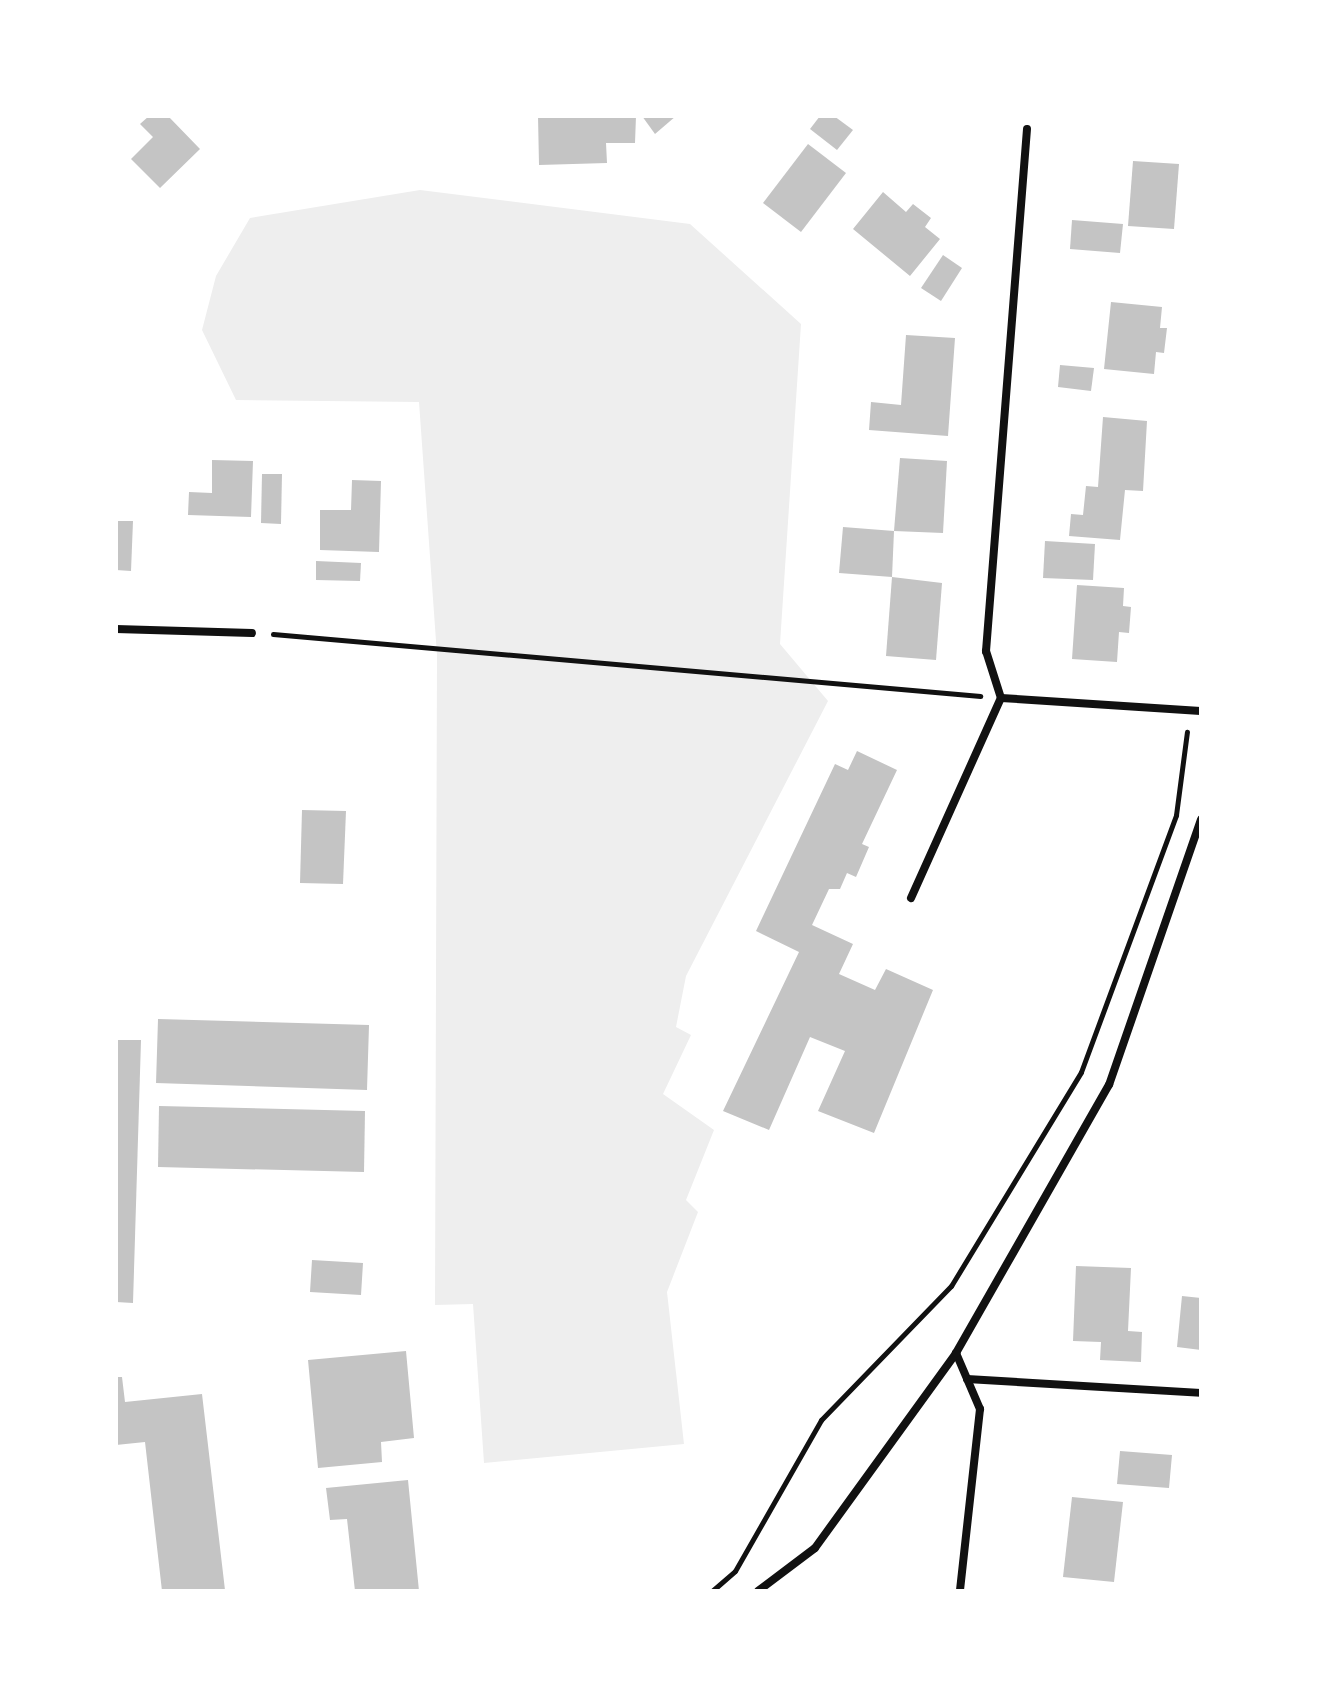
<!DOCTYPE html>
<html>
<head>
<meta charset="utf-8">
<style>
  body { margin:0 }
  #map { position:relative; width:1317px; height:1707px; overflow:hidden; background:#fff; font-family:"Libre Baskerville",serif }
  div>[style] { position:absolute }
  .green>* { inset:0; background:#eee }
  .building>* { inset:0; background:#c4c4c4 }
  .path>* { height:5px; margin:-2.5px; padding:0 2.5px; transform-origin:2.5px; border-radius:2.5px; background:#111 }
  .minor>* { height:8px; margin:-4px; padding:0 4px; transform-origin:4px; border-radius:4px; background:#111 }
  span { translate:-50% -50%; white-space:nowrap; text-align:center; line-height:1.15; -webkit-text-stroke:6px #fff; paint-order:stroke }
  .frame { position:absolute; inset:0; border:118px solid #fff; pointer-events:none }
</style>
</head>
<body>
<div id="map">
  <div class="green">
    <div style="clip-path:polygon(420px 190px,690px 224px,801px 324px,780px 644px,828px 701px,686px 976px,676px 1027px,691px 1035px,663px 1094px,714px 1130px,686px 1200px,698px 1212px,667px 1292px,684px 1444px,484px 1463px,473px 1304px,435px 1305px,437px 655px,419px 402px,236px 400px,202px 330px,216px 276px,250px 218px)"></div>
  </div>
  <div class="building">
    <div style="clip-path:polygon(149px 116px,168px 116px,200px 149px,160px 188px,131px 159px,153px 137px,140px 124px)"></div>
    <div style="clip-path:polygon(538px 116px,636px 116px,635px 143px,606px 143px,607px 163px,539px 165px)"></div>
    <div style="clip-path:polygon(642px 116px,676px 116px,655px 134px)"></div>
    <div style="clip-path:polygon(820px 116px,834px 116px,853px 130px,837px 150px,810px 129px)"></div>
    <div style="clip-path:polygon(808px 144px,846px 173px,801px 232px,763px 203px)"></div>
    <div style="clip-path:polygon(1133px 161px,1179px 164px,1174px 229px,1128px 226px)"></div>
    <div style="clip-path:polygon(883px 192px,906px 212px,913px 204px,931px 218px,925px 227px,940px 239px,910px 276px,853px 229px)"></div>
    <div style="clip-path:polygon(1072px 220px,1123px 224px,1120px 253px,1070px 249px)"></div>
    <div style="clip-path:polygon(943px 255px,962px 268px,941px 301px,921px 288px)"></div>
    <div style="clip-path:polygon(1111px 302px,1162px 307px,1160px 328px,1167px 328px,1164px 353px,1156px 352px,1154px 374px,1104px 369px)"></div>
    <div style="clip-path:polygon(906px 335px,955px 338px,948px 436px,869px 430px,871px 402px,901px 405px)"></div>
    <div style="clip-path:polygon(1060px 365px,1094px 368px,1091px 391px,1058px 387px)"></div>
    <div style="clip-path:polygon(1103px 417px,1147px 421px,1143px 491px,1125px 490px,1120px 540px,1069px 536px,1071px 514px,1083px 515px,1086px 486px,1098px 487px)"></div>
    <div style="clip-path:polygon(900px 458px,947px 461px,943px 533px,894px 531px)"></div>
    <div style="clip-path:polygon(212px 460px,253px 461px,251px 517px,188px 515px,189px 492px,212px 493px)"></div>
    <div style="clip-path:polygon(262px 474px,282px 474px,281px 524px,261px 523px)"></div>
    <div style="clip-path:polygon(352px 480px,381px 481px,379px 552px,320px 550px,320px 510px,351px 510px)"></div>
    <div style="clip-path:polygon(116px 521px,133px 521px,131px 571px,116px 570px)"></div>
    <div style="clip-path:polygon(843px 527px,894px 531px,892px 577px,839px 573px)"></div>
    <div style="clip-path:polygon(1045px 541px,1095px 544px,1093px 580px,1043px 578px)"></div>
    <div style="clip-path:polygon(316px 561px,361px 563px,360px 581px,316px 580px)"></div>
    <div style="clip-path:polygon(892px 577px,942px 583px,936px 660px,886px 656px)"></div>
    <div style="clip-path:polygon(1077px 585px,1124px 588px,1123px 606px,1131px 607px,1129px 633px,1119px 632px,1117px 662px,1072px 659px)"></div>
    <div style="clip-path:polygon(857px 751px,897px 770px,862px 844px,869px 847px,856px 877px,847px 873px,840px 889px,829px 889px,812px 925px,853px 944px,839px 974px,875px 990px,886px 969px,933px 990px,874px 1133px,818px 1111px,845px 1051px,810px 1037px,769px 1130px,723px 1111px,799px 952px,756px 931px,835px 764px,848px 770px)"></div>
    <div style="clip-path:polygon(302px 810px,346px 811px,343px 884px,300px 883px)"></div>
    <div style="clip-path:polygon(158px 1019px,369px 1025px,367px 1090px,156px 1083px)"></div>
    <div style="clip-path:polygon(116px 1040px,141px 1040px,133px 1303px,116px 1302px)"></div>
    <div style="clip-path:polygon(159px 1106px,365px 1111px,364px 1172px,158px 1167px)"></div>
    <div style="clip-path:polygon(312px 1260px,363px 1263px,361px 1295px,310px 1292px)"></div>
    <div style="clip-path:polygon(1076px 1266px,1131px 1268px,1128px 1331px,1142px 1332px,1141px 1362px,1100px 1360px,1101px 1342px,1073px 1341px)"></div>
    <div style="clip-path:polygon(1182px 1296px,1201px 1298px,1201px 1350px,1177px 1347px)"></div>
    <div style="clip-path:polygon(406px 1351px,414px 1438px,381px 1442px,382px 1462px,318px 1468px,308px 1360px)"></div>
    <div style="clip-path:polygon(116px 1377px,122px 1377px,125px 1402px,202px 1394px,225px 1590px,162px 1591px,145px 1442px,116px 1445px)"></div>
    <div style="clip-path:polygon(1120px 1451px,1172px 1455px,1169px 1488px,1117px 1484px)"></div>
    <div style="clip-path:polygon(408px 1480px,419px 1591px,355px 1591px,347px 1519px,330px 1520px,326px 1488px)"></div>
    <div style="clip-path:polygon(1072px 1497px,1123px 1502px,1114px 1582px,1063px 1577px)"></div>
  </div>
  <div class="path">
    <div style="left:273px;top:634px;width:710px;rotate:5.01deg"></div>
    <div style="left:712px;top:1591px;width:30px;rotate:-41deg"></div>
    <div style="left:735px;top:1571px;width:174px;rotate:-60.3deg"></div>
    <div style="left:821px;top:1420px;width:187px;rotate:-45.9deg"></div>
    <div style="left:951px;top:1286px;width:250px;rotate:-58.7deg"></div>
    <div style="left:1081px;top:1072px;width:274px;rotate:-69.7deg"></div>
    <div style="left:1176px;top:815px;width:84px;rotate:-82.5deg"></div>
  </div>
  <div class="minor">
    <div style="left:1027px;top:129px;width:524px;rotate:94.49deg"></div>
    <div style="left:986px;top:651px;width:49px;rotate:72.3deg"></div>
    <div style="left:1001px;top:698px;width:200px;rotate:3.7deg"></div>
    <div style="left:116px;top:629px;width:136px;rotate:1.7deg"></div>
    <div style="left:911px;top:898px;width:219px;rotate:-65.8deg"></div>
    <div style="left:956px;top:1353px;width:61px;rotate:66.8deg"></div>
    <div style="left:980px;top:1409px;width:183px;rotate:96.3deg"></div>
    <div style="left:967px;top:1379px;width:234px;rotate:3.4deg"></div>
    <div style="left:758px;top:1591px;width:71px;rotate:-37deg"></div>
    <div style="left:815px;top:1548px;width:241px;rotate:-54.1deg"></div>
    <div style="left:956px;top:1353px;width:309px;rotate:-60.3deg"></div>
    <div style="left:1109px;top:1085px;width:281px;rotate:-70.9deg"></div>
  </div>
  <div class="frame"></div>
</div>
</body>
</html>
